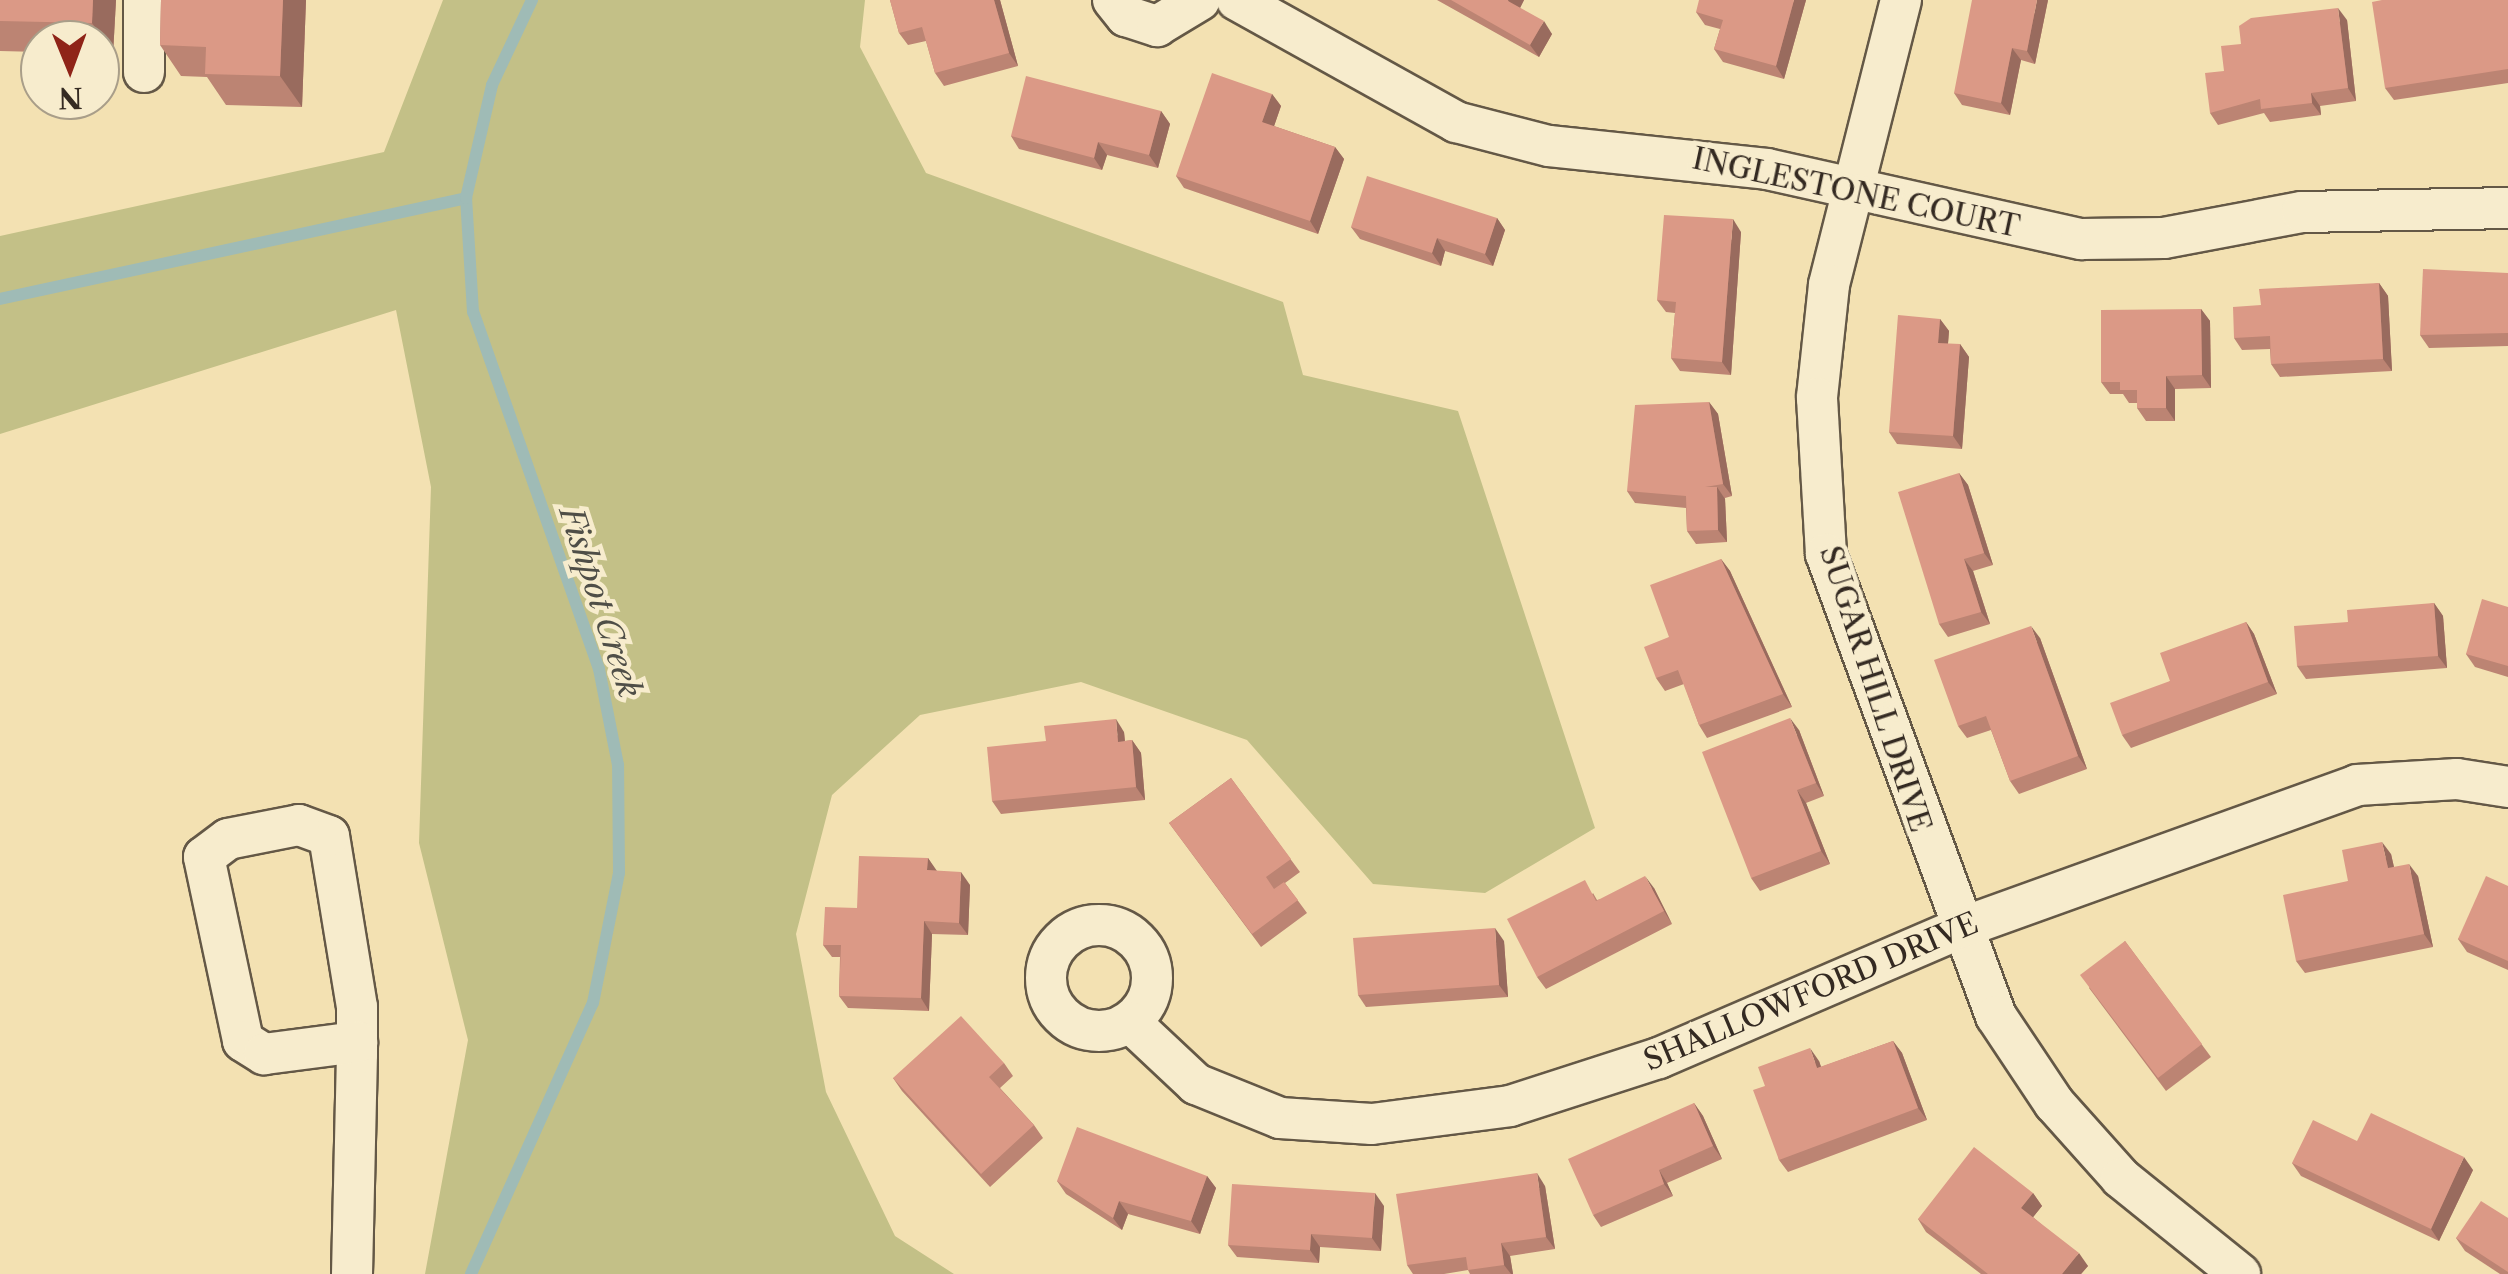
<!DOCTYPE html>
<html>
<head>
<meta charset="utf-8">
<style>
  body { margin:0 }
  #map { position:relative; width:2508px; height:1274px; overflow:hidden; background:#f3e1b2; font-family:"Libre Caslon Text",serif }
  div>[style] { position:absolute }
  .green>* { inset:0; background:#c3c087 }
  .stream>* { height:12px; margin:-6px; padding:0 6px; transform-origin:6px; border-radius:6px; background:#9fbbb6 }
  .roads { filter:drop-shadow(2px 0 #645846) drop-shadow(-2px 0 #645846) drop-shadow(0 2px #645846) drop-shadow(0 -2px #645846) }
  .minor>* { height:40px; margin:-20px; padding:0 20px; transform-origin:20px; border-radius:20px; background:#f7eccd }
  .minor>.ring { margin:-20px; padding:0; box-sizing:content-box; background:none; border:40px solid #f7eccd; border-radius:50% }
  .wall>* { inset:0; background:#bc8473 }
  .shaded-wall>* { inset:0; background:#996b5e }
  .building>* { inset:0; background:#db9986 }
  span { translate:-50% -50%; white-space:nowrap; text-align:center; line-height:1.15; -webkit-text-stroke:9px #f7eccd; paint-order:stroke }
  .street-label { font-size:30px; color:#342a22 }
  .water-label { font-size:32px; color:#4f4e47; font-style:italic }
  .north { position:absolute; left:20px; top:20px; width:100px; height:100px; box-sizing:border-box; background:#f7eccd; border:2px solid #a99e89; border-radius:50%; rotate:179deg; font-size:28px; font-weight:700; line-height:40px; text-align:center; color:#342a22 }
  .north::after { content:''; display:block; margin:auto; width:35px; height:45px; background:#8f2418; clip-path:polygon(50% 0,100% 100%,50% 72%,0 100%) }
</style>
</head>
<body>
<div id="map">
  <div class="green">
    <div style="clip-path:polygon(443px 0,865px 0,860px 47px,926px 173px,1283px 302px,1303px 375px,1458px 411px,1595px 828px,1485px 893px,1373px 884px,1247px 740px,1081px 682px,920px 715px,832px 795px,796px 934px,826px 1092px,895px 1236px,954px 1274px,425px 1274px,468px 1040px,419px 843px,431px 487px,396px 310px,0 434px,0 236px,384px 152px)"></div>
  </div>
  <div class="stream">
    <div style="left:0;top:299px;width:477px;rotate:-12.2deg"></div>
    <div style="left:471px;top:1274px;width:297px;rotate:-65.8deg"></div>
    <div style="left:593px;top:1003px;width:133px;rotate:-78.7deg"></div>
    <div style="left:619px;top:873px;width:108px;rotate:-90.5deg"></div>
    <div style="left:618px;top:765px;width:98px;rotate:-101.2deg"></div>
    <div style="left:599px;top:669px;width:379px;rotate:-109.4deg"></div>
    <div style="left:473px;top:312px;width:114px;rotate:-93.5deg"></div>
    <div style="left:466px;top:198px;width:116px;rotate:-77deg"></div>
    <div style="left:492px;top:85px;width:94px;rotate:-64.8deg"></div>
  </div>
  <div class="roads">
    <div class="minor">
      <div style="left:144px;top:0;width:72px;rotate:90deg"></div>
      <div style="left:1113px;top:0;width:21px;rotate:51deg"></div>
      <div style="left:1126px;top:16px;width:33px;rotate:18deg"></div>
      <div style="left:1157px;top:26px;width:50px;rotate:-31.2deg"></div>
      <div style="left:1237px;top:0;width:251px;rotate:29.1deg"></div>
      <div style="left:1456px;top:122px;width:96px;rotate:14.5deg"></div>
      <div style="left:1549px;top:146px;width:219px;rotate:6deg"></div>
      <div style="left:1767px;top:169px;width:322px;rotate:12.6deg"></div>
      <div style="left:2081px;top:239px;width:83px;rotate:-0.7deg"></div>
      <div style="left:2164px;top:238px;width:140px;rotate:-10.7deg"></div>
      <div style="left:2302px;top:212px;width:206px;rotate:-1.1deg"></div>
      <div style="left:1901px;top:0;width:294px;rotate:104.2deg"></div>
      <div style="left:1829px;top:285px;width:114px;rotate:96.1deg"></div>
      <div style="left:1817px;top:398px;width:156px;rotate:86.7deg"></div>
      <div style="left:1826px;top:554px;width:492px;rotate:69.8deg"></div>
      <div style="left:1996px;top:1016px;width:105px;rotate:56.3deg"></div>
      <div style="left:2054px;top:1103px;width:101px;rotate:48.2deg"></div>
      <div style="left:2121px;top:1178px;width:153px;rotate:38.9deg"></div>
      <div class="ring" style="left:1046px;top:925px;width:66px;height:66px"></div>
      <div style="left:1130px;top:1022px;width:91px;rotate:43.2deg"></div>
      <div style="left:1196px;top:1084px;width:91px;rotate:22deg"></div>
      <div style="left:1280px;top:1118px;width:92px;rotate:3.7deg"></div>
      <div style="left:1372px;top:1124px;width:139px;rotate:-7.4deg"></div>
      <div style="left:1510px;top:1106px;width:157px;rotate:-17.9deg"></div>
      <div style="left:1659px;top:1058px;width:326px;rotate:-23.3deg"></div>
      <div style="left:1958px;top:929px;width:424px;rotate:-19.8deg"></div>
      <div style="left:2357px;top:785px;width:100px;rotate:-3.4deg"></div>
      <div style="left:2457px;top:779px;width:52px;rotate:8.9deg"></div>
      <div style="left:352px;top:1274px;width:220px;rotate:-88.7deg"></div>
      <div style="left:357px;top:1054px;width:47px;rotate:-90deg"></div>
      <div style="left:357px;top:1007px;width:173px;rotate:-99.3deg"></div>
      <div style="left:329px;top:836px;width:32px;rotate:-160deg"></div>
      <div style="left:299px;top:825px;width:72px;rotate:168.8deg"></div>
      <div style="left:228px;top:839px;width:30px;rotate:143deg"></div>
      <div style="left:204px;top:857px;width:188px;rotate:78deg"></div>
      <div style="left:243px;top:1041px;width:25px;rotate:32deg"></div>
      <div style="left:264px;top:1054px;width:94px;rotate:-7.4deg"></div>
    </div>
  </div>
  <div class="wall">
    <div style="clip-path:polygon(0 0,116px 0,113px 54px,100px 54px,100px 40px,40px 40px,40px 52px,0 51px)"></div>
    <div style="clip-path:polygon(161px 0,306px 0,302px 107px,226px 105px,207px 77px,181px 76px,160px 45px)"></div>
    <div style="clip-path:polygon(890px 0,1000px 0,1018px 66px,944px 86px,935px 73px,926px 41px,908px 45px,899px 33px)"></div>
    <div style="clip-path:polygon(1437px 0,1524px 0,1520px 8px,1552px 34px,1539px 57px)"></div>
    <div style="clip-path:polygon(1806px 0,1784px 79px,1723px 62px,1714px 49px,1720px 29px,1705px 25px,1696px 12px)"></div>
    <div style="clip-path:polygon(2048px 0,2035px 64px,2021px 60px,2010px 115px,1962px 105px,1954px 93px)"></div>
    <div style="clip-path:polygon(2508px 0,2508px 83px,2394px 100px,2385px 88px)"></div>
    <div style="clip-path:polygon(2347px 20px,2356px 101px,2320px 106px,2321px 115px,2270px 122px,2264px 113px,2218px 125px,2210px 113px,2224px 71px,2241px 44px)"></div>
    <div style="clip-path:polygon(1272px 94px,1281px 106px,1274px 126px,1335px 147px,1344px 159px,1318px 234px,1184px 188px,1176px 176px)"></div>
    <div style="clip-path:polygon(1161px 111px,1170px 124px,1158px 168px,1107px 155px,1102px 170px,1019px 149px,1011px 136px)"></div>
    <div style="clip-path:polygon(1497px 218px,1505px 230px,1493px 266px,1445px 251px,1441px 266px,1360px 239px,1351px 227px)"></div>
    <div style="clip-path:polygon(1741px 232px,1731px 375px,1680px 371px,1671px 358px,1675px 313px,1666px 312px,1657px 300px)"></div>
    <div style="clip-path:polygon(2508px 273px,2508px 346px,2429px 348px,2420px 335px)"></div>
    <div style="clip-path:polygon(2379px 283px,2388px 296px,2392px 371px,2280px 377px,2271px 364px,2270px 349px,2242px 350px,2234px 338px,2261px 305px)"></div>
    <div style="clip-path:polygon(2201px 309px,2210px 321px,2211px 388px,2175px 389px,2175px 421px,2146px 421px,2137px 408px,2137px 403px,2129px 403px,2123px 394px,2110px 394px,2101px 382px)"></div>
    <div style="clip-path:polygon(1940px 319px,1949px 331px,1948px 344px,1960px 344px,1969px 357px,1962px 449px,1897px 444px,1889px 432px)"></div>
    <div style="clip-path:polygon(1709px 402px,1718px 414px,1732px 496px,1725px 498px,1727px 542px,1696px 544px,1687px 531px,1686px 508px,1635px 503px,1627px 491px)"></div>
    <div style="clip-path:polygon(1959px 473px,1968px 485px,1993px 565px,1973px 571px,1990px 624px,1948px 637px,1939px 624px)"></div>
    <div style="clip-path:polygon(1721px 559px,1730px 571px,1792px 707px,1707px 738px,1699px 725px,1684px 684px,1665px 691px,1656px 678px,1669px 637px)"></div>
    <div style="clip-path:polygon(2434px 603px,2443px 616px,2447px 668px,2306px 679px,2297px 666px,2348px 622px)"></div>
    <div style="clip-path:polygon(2508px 607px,2508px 677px,2475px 667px,2466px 654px)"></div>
    <div style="clip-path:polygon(2246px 622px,2254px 634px,2277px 694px,2131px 748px,2122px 735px,2170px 681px)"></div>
    <div style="clip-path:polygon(2040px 638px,2087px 769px,2019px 794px,2010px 781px,1991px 730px,1967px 738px,1958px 726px)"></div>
    <div style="clip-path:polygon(1799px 730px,1824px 796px,1806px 803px,1830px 864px,1760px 891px,1751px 878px)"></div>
    <div style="clip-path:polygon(1124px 732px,1125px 741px,1132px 740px,1141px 753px,1145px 800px,1001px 814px,992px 801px)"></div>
    <div style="clip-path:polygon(1231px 778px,1300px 872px,1285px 883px,1307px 913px,1261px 947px,1169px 823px)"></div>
    <div style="clip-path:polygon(2391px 854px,2394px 867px,2418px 876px,2433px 947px,2305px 973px,2296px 961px,2348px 881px)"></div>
    <div style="clip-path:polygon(928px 858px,936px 871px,970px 885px,968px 935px,932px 934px,929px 1011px,848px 1008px,839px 996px,840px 957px,832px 957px,823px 945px,857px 908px)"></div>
    <div style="clip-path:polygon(2508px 886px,2508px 970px,2467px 952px,2458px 939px)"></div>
    <div style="clip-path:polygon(1654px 888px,1672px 924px,1546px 989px,1537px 977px,1593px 893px,1597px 900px)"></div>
    <div style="clip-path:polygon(1504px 941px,1508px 997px,1366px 1007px,1358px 995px)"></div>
    <div style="clip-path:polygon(2125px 941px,2211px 1057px,2166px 1091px,2089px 988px)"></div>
    <div style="clip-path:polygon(1893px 1041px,1902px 1053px,1927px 1120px,1788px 1172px,1779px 1160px,1765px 1086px,1819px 1061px,1821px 1067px)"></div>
    <div style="clip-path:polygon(1004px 1063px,1013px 1076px,1000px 1088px,1034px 1125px,1043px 1138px,990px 1187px,902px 1091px,893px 1078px)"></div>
    <div style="clip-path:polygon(1694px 1103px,1703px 1116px,1722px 1159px,1667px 1183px,1673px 1196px,1601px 1227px,1593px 1215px)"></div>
    <div style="clip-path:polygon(2357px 1141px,2473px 1170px,2439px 1241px,2301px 1176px,2292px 1163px)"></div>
    <div style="clip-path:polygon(1207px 1176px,1216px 1188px,1200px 1234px,1128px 1214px,1122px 1230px,1066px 1194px,1057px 1181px)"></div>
    <div style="clip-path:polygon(1545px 1186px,1555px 1249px,1510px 1256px,1513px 1274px,1470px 1274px,1468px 1270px,1444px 1274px,1413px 1274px,1407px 1265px)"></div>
    <div style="clip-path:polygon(2033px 1193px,2042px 1206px,2033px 1217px,2088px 1266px,2081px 1274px,1981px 1274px,1926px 1232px,1918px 1219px)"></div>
    <div style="clip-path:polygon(1384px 1206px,1381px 1251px,1320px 1247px,1319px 1263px,1237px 1257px,1228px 1245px)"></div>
    <div style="clip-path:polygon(2508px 1218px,2508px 1274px,2500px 1274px,2465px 1251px,2456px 1238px)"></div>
  </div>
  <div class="shaded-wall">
    <div style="clip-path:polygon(93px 0,116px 0,113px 54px,92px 23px)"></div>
    <div style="clip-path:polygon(283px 0,306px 0,302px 107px,280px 76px)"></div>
    <div style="clip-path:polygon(994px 0,1000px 0,1018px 66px,1009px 53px)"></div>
    <div style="clip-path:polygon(1508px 0,1524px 0,1517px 14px)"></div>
    <div style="clip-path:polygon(1794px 0,1806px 0,1784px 79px,1776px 66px)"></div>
    <div style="clip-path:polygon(2037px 0,2048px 0,2035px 64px,2027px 51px)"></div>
    <div style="clip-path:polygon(2338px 8px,2347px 20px,2356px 101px,2348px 88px)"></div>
    <div style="clip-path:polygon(1544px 21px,1552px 34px,1539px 57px,1530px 45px)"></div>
    <div style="clip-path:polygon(2012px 48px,2021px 60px,2010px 115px,2001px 103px)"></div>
    <div style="clip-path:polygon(2311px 93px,2320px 106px,2321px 115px,2312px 103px)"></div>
    <div style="clip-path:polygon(1272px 94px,1281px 106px,1271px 135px,1262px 122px)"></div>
    <div style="clip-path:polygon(1161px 111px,1170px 124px,1158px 168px,1149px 155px)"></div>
    <div style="clip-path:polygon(1098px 142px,1107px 155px,1102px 170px,1094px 158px)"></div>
    <div style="clip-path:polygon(1335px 147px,1344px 159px,1318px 234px,1310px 221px)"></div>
    <div style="clip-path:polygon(1497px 218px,1505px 230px,1493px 266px,1485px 254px)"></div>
    <div style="clip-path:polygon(1733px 219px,1741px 232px,1731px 375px,1722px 362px)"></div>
    <div style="clip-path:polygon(1437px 238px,1445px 251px,1441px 266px,1432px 253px)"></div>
    <div style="clip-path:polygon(2379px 283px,2388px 296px,2392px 371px,2383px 359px)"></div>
    <div style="clip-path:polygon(2201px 309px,2210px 321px,2211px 388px,2202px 375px)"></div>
    <div style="clip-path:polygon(1940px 319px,1949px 331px,1947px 355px,1938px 343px)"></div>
    <div style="clip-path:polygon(1960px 344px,1969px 357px,1962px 449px,1953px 436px)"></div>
    <div style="clip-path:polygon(2166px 376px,2175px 389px,2175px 421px,2166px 408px)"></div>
    <div style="clip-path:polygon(1709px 402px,1718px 414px,1732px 496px,1723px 484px)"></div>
    <div style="clip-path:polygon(1959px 473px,1968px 485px,1993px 565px,1984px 553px)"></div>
    <div style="clip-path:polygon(1717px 487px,1725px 499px,1727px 542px,1718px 530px)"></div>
    <div style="clip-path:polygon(1721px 559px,1730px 571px,1792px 707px,1783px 694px)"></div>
    <div style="clip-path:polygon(1964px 559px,1973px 571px,1990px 624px,1981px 612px)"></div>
    <div style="clip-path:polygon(2434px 603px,2443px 616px,2447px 668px,2438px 656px)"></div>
    <div style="clip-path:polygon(2246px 622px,2254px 634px,2277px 694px,2268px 682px)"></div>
    <div style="clip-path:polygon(2031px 626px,2040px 638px,2087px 769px,2078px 756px)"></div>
    <div style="clip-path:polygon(1790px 718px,1799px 730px,1824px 796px,1816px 783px)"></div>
    <div style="clip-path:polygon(1116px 719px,1124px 732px,1126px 754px,1118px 742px)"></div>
    <div style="clip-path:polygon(1132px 740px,1141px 753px,1145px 800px,1136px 787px)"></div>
    <div style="clip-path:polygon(1797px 790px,1806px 803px,1830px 864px,1821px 851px)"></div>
    <div style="clip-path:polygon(2382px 842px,2391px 854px,2397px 881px,2388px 868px)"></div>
    <div style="clip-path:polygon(928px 858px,937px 871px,927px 870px)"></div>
    <div style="clip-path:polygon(2409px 864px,2418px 876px,2433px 947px,2424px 934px)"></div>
    <div style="clip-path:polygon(961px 872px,970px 885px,968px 935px,959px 923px)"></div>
    <div style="clip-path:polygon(1645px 876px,1654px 888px,1672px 924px,1664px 911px)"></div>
    <div style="clip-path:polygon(924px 921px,932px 934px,929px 1011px,921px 998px)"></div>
    <div style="clip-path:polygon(1495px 928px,1504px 941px,1508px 997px,1499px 985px)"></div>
    <div style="clip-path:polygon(1893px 1041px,1902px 1053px,1927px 1120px,1918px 1108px)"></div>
    <div style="clip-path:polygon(1810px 1048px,1819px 1061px,1826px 1081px,1817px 1068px)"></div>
    <div style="clip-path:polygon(1694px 1103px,1703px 1116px,1722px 1159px,1713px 1146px)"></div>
    <div style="clip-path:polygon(2464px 1157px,2473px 1170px,2439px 1241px,2431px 1229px)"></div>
    <div style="clip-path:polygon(1659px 1170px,1667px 1183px,1673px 1196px,1664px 1184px)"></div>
    <div style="clip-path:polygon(1537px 1173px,1545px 1186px,1555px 1249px,1546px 1237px)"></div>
    <div style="clip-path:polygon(1207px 1176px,1216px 1188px,1200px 1234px,1191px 1221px)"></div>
    <div style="clip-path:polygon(1375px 1193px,1384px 1206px,1381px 1251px,1372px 1238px)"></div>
    <div style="clip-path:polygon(2033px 1193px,2042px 1206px,2030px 1221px,2021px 1208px)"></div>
    <div style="clip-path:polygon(1119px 1201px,1128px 1214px,1122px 1230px,1113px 1218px)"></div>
    <div style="clip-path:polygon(1311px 1234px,1320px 1247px,1319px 1263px,1310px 1250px)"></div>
    <div style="clip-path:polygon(1501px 1243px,1510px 1256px,1513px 1274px,1511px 1274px,1504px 1265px)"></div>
    <div style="clip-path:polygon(2079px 1253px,2088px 1266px,2081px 1274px,2062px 1274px)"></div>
  </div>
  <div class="building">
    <div style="clip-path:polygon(0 0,93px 0,92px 23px,0 21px)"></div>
    <div style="clip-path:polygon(161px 0,283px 0,280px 76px,205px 74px,206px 47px,160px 45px)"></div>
    <div style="clip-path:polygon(890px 0,994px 0,1009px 53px,935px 73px,922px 27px,899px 33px)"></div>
    <div style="clip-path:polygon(1451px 0,1508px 0,1508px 1px,1544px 21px,1530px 45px)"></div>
    <div style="clip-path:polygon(1699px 0,1794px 0,1776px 66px,1714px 49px,1723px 20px,1696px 12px)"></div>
    <div style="clip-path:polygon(1972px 0,2037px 0,2027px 51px,2012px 48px,2001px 103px,1954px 93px)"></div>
    <div style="clip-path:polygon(2382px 0,2508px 0,2508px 69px,2385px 88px,2372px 2px)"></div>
    <div style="clip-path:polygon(2338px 8px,2348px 88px,2311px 93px,2312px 103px,2261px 109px,2260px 99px,2210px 113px,2205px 73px,2224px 71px,2221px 46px,2241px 44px,2239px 26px,2251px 18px)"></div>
    <div style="clip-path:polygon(1212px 73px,1272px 94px,1262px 122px,1335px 147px,1310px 221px,1176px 176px)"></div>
    <div style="clip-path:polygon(1026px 76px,1161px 111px,1149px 155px,1098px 142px,1094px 158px,1011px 136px)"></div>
    <div style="clip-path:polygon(1367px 176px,1497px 218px,1485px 254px,1437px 238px,1432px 253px,1351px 227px)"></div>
    <div style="clip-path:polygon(1664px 215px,1733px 219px,1722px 362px,1671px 358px,1676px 302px,1657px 300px)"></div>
    <div style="clip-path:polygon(2423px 269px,2508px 273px,2508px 333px,2420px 335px)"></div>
    <div style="clip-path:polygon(2379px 283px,2383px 359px,2271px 364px,2270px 336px,2234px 338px,2233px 307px,2261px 305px,2259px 289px)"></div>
    <div style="clip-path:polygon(2201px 309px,2202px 375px,2166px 376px,2166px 408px,2137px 408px,2137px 390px,2120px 390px,2120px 382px,2101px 382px,2101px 310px)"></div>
    <div style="clip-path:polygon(1898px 315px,1940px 319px,1938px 343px,1960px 344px,1953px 436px,1889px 432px)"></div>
    <div style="clip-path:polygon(1709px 402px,1723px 484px,1705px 487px,1717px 487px,1718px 530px,1687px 531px,1686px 496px,1627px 491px,1635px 405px)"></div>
    <div style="clip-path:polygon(1959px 473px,1984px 553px,1964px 559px,1981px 612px,1939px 624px,1898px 492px)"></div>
    <div style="clip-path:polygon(1721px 559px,1783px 694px,1699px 725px,1678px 670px,1656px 678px,1644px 647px,1669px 637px,1650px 585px)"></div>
    <div style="clip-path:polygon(2482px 599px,2508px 607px,2508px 666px,2466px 654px)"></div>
    <div style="clip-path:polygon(2434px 603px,2438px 656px,2297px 666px,2294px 626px,2348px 622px,2347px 610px)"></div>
    <div style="clip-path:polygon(2246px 622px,2268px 682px,2122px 735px,2110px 703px,2170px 681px,2160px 653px)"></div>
    <div style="clip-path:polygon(2031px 626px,2078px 756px,2010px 781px,1986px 716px,1958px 726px,1934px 660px)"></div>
    <div style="clip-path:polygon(1790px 718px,1816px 783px,1797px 790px,1821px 851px,1751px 878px,1702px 752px)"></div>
    <div style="clip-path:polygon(1116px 719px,1118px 742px,1132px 740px,1136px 787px,992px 801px,987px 747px,1046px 741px,1044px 726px)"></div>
    <div style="clip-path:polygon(1231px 778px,1291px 859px,1266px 877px,1274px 889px,1284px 882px,1298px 900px,1252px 934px,1169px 823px)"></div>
    <div style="clip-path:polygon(2382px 842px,2388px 868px,2409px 864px,2424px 934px,2296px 961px,2283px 895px,2348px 881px,2342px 850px)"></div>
    <div style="clip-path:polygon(859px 856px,928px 858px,927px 870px,961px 872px,959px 923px,924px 921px,921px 998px,839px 996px,841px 945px,823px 945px,825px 907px,857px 908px)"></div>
    <div style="clip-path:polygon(1645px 876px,1664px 911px,1537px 977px,1507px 919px,1585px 880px,1596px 901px)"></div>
    <div style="clip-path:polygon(2486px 876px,2508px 886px,2508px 961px,2458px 939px)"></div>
    <div style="clip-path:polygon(1495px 928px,1499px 985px,1358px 995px,1353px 938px)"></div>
    <div style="clip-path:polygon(2125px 941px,2202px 1044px,2158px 1078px,2080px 975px)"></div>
    <div style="clip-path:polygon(961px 1016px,1004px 1063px,989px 1077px,1034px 1125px,981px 1174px,893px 1078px)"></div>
    <div style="clip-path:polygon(1893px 1041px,1918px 1108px,1779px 1160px,1753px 1090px,1765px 1086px,1758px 1067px,1810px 1048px,1817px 1068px)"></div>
    <div style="clip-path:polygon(1694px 1103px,1713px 1146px,1659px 1170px,1664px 1184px,1593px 1215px,1568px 1159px)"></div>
    <div style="clip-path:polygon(2371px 1113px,2464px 1157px,2431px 1229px,2292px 1163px,2313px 1120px,2357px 1141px)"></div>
    <div style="clip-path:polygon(1077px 1127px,1207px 1176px,1191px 1221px,1119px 1201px,1113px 1218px,1057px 1181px)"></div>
    <div style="clip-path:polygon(1974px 1147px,2033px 1193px,2021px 1208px,2079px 1253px,2062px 1274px,1988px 1274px,1918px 1219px)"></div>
    <div style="clip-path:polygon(1537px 1173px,1546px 1237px,1501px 1243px,1504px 1265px,1468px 1270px,1466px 1257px,1407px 1265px,1396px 1194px)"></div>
    <div style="clip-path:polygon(1232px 1184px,1375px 1193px,1372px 1238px,1311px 1234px,1310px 1250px,1228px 1245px)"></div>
    <div style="clip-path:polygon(2481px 1201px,2508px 1218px,2508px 1272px,2456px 1238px)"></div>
  </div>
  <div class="street-label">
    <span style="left:1856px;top:193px;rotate:12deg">INGLESTONE COURT</span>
    <span style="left:1875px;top:689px;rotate:72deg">SUGAR HILL DRIVE</span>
    <span style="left:1811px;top:992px;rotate:-23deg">SHALLOWFORD DRIVE</span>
  </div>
  <div class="water-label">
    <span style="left:600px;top:602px;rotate:72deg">Fishpot Creek</span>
  </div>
  <div class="north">N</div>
</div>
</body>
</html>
